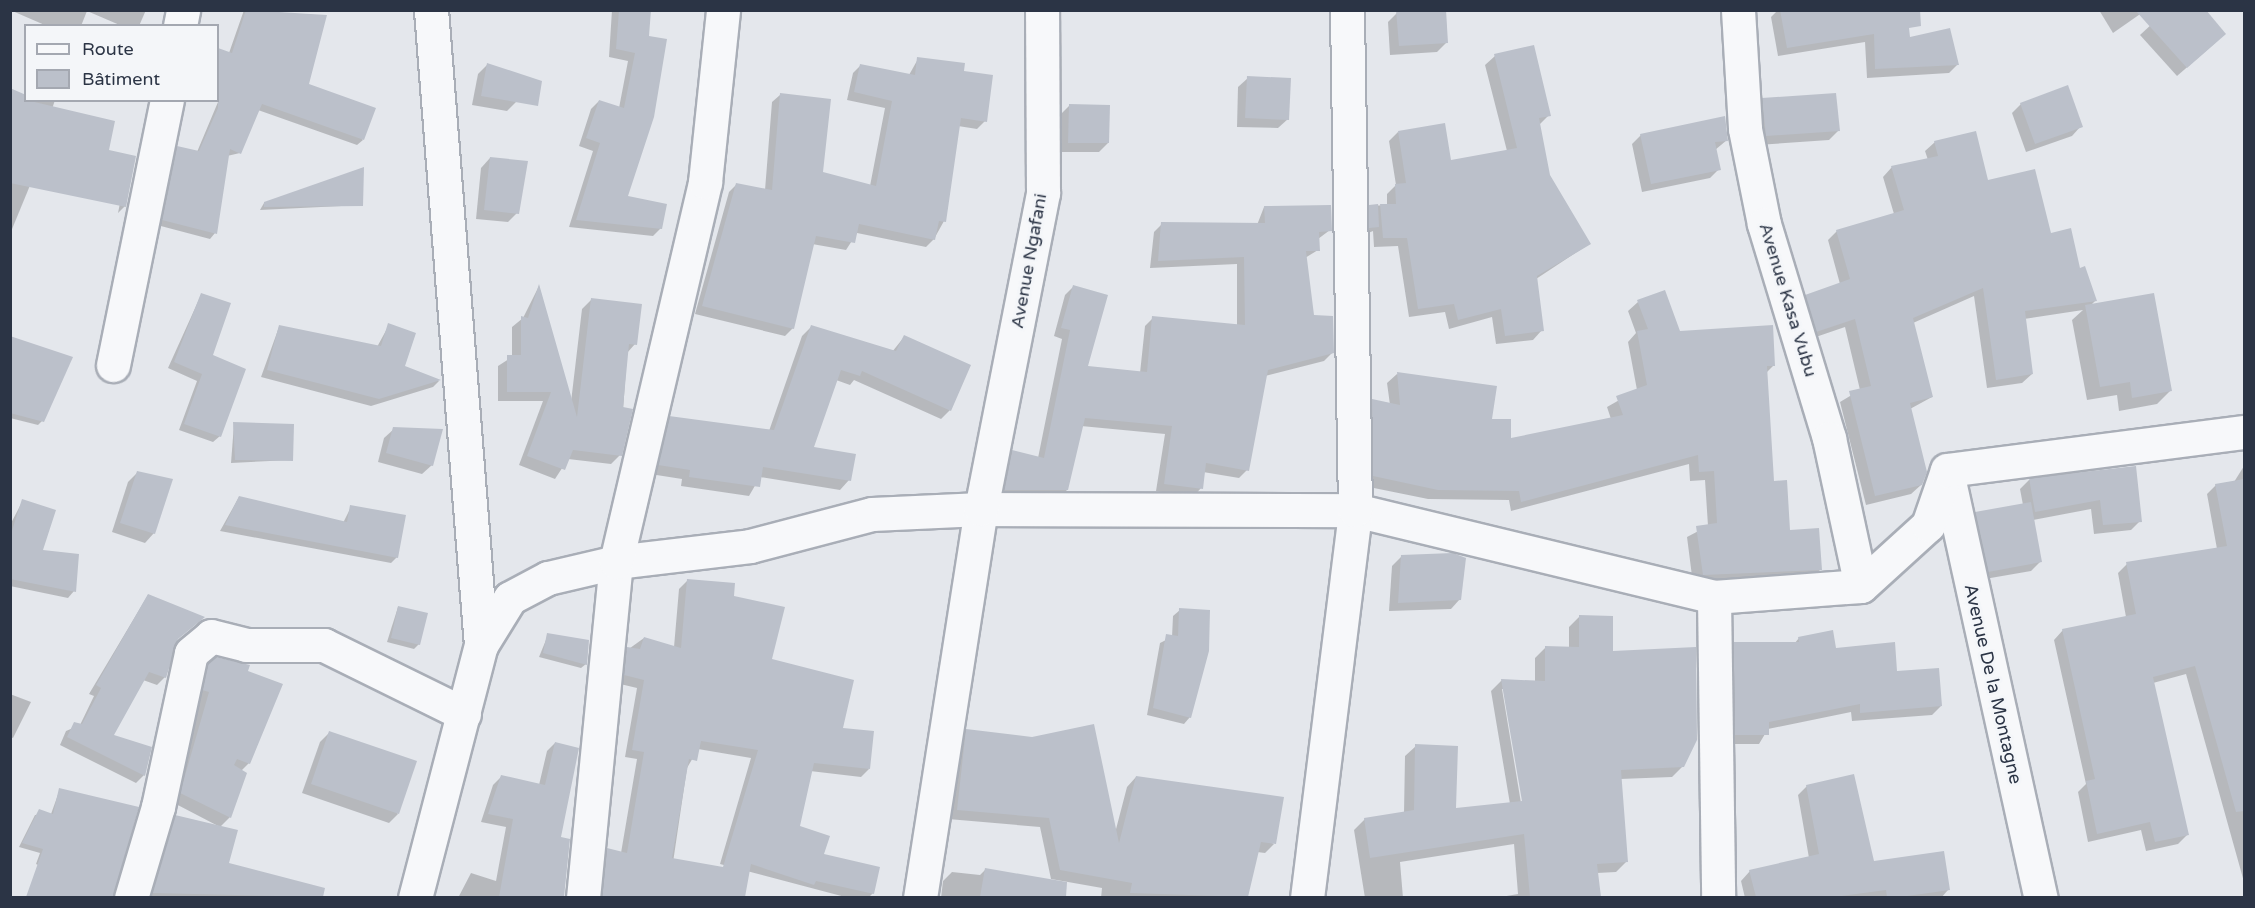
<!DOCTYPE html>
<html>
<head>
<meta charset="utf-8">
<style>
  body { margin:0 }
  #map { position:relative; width:2255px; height:908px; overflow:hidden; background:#e4e7ec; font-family:"Varela Round",sans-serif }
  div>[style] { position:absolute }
  .shadow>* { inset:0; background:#0003 }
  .building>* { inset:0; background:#bbc0ca }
  .roads { filter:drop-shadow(2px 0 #a9aeb7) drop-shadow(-2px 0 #a9aeb7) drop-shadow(0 2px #a9aeb7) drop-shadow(0 -2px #a9aeb7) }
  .minor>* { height:33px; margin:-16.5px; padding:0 16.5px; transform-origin:16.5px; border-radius:16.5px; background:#f7f8fa }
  span { translate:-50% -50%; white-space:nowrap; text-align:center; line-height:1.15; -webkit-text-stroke:6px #f4f6f9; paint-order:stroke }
  .street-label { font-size:18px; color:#2b3445 }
  .frame { position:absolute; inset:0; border:12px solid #2b3445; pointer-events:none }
  .legend { position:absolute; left:24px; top:24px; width:195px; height:78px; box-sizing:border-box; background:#f4f6f9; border:2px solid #a4a8b1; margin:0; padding:8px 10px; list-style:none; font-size:18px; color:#2b3445 }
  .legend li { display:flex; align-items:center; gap:12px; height:30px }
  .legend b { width:30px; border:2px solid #a4a8b1 }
</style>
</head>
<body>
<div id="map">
  <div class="shadow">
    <div style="clip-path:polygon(10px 10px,146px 10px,139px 26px,122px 26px,87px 11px,81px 26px,47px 26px)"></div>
    <div style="clip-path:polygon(244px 10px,325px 16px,307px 85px,363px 140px,357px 145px,258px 110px,240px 153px,227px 156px,215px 233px,210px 239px,157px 225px,172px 153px,177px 148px,197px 152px,218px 102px,212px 100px,218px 100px,218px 50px,229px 53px)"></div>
    <div style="clip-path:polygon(612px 10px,650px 10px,626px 197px,661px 228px,653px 236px,569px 227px,593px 151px,579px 146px,591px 109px,599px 101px,619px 108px,628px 61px,609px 57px)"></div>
    <div style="clip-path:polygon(1778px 10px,1907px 10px,1908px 39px,1958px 64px,1949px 73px,1867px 78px,1865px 42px,1778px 56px,1771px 17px)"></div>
    <div style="clip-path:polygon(2099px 10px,2146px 10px,2113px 33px)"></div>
    <div style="clip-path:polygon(2167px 10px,2215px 43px,2177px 76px,2140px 35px)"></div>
    <div style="clip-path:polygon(1397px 13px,1447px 42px,1437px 52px,1390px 55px,1388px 22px)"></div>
    <div style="clip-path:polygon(1495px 56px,1549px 115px,1539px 125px,1549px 176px,1589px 244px,1536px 279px,1542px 330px,1533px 340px,1496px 344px,1492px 317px,1449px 329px,1445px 312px,1409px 317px,1398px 246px,1374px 247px,1373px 231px,1361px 236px,1360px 215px,1370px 206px,1387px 205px,1387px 194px,1396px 185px,1389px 141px,1398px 132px,1450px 162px,1507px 151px,1485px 65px)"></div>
    <div style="clip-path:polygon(918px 59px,962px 72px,985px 121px,977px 129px,958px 126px,944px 221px,934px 239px,926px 247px,857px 233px,846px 250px,812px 244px,793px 328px,785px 336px,695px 314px,729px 192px,737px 184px,765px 190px,772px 102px,780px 95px,822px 173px,870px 186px,885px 108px,847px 100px,853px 73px,861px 65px,909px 75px)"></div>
    <div style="clip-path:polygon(487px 65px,516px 102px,507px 111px,472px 105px,478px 74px)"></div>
    <div style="clip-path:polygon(1248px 78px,1288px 119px,1278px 128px,1237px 127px,1238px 87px)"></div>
    <div style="clip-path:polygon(10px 90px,26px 100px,55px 100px,52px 109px,113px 122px,108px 152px,135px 157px,125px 206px,118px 213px,123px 188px,10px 142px)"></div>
    <div style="clip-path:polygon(1763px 100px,1838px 131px,1829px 140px,1757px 145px,1753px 109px)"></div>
    <div style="clip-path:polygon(2021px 104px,2081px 126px,2072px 136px,2026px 152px,2012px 113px)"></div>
    <div style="clip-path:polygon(1069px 106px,1108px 143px,1099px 152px,1059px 152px,1060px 115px)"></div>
    <div style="clip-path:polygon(1641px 135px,1727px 140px,1715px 150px,1719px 169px,1710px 178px,1642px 192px,1632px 144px)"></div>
    <div style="clip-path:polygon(1935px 142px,2050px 235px,2079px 269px,2096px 300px,2090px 306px,2171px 390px,2157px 404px,2119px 411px,2117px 395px,2087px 400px,2072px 320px,2083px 310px,2024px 319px,2032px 374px,2022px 383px,1987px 388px,1974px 296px,1913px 323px,1932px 397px,1910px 409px,1921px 485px,1911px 494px,1866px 505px,1840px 402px,1860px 390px,1845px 327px,1807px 340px,1797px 305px,1806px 296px,1840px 284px,1828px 240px,1837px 231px,1894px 214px,1883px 177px,1892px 167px,1928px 160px,1925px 151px)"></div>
    <div style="clip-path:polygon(490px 158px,517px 213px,508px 222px,476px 219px,481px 168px)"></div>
    <div style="clip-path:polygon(10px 178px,31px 183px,10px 234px)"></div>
    <div style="clip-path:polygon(264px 203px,362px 205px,260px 210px)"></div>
    <div style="clip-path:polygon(1264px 207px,1330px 230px,1318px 239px,1318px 250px,1305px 258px,1312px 316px,1332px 353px,1324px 361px,1265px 376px,1247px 470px,1239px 478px,1203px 472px,1201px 488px,1193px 497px,1156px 491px,1165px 434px,1081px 426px,1067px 490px,1059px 498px,997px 498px,1004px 460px,1012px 452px,1038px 458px,1062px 339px,1054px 336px,1065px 295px,1073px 287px,1086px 367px,1140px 373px,1145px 326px,1153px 318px,1237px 326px,1237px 264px,1150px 268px,1154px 232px,1162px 224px,1257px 225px)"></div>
    <div style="clip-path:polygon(539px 286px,571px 402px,582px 309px,592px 299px,635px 344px,627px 353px,620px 455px,611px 464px,568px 459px,555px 479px,519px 465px,543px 401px,498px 401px,498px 366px,512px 357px,512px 327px,523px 318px)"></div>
    <div style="clip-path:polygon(201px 295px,220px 436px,213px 442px,179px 430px,197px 381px,168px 368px)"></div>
    <div style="clip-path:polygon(1638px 302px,1679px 332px,1774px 365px,1766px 373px,1773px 482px,1789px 532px,1820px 570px,1810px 579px,1693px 584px,1687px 537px,1708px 526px,1705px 480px,1690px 481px,1689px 464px,1511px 511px,1509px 500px,1428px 499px,1364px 486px,1363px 411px,1372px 401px,1390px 405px,1387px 383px,1397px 374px,1491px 420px,1509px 440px,1611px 419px,1607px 407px,1637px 390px,1628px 342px,1636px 333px,1628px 311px)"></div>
    <div style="clip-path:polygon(389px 325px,403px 366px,439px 381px,433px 387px,371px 406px,261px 377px,279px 327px,377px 347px)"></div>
    <div style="clip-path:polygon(811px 327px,892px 352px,904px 337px,950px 410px,941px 419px,854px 380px,850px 385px,836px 380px,812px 448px,849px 480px,840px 490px,760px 477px,749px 496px,681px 486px,682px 479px,650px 474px,661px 427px,670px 418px,769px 431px,802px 336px)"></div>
    <div style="clip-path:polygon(10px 342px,42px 421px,38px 425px,10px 418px)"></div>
    <div style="clip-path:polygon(234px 424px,291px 460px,231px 463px)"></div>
    <div style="clip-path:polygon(394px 429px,432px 465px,422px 474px,378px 462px,384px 438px)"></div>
    <div style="clip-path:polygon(2244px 466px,2244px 882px,2186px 674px,2153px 683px,2187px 835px,2178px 844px,2146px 851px,2141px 830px,2088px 842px,2078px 792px,2086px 784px,2054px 640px,2063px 630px,2126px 617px,2118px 573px,2127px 564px,2217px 549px,2207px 494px,2216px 485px,2234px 482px)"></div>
    <div style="clip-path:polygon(2134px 467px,2140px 521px,2131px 530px,2094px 534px,2091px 509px,2033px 520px,2040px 562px,2031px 571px,1979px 580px,1967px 523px,1976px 514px,2023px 505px,2020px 489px,2029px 480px)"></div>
    <div style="clip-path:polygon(138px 472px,154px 533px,145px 543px,112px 532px,128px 482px)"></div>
    <div style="clip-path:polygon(239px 497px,343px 523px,351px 507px,397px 557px,391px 563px,220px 531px)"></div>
    <div style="clip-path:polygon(21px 504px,41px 551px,74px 591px,68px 598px,10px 586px,10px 525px)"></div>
    <div style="clip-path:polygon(1401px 557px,1460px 599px,1451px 609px,1389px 611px,1392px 566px)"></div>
    <div style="clip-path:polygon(687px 581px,733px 597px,770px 660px,842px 729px,869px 769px,861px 777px,810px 771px,798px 827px,822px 855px,873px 893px,868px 898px,849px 898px,720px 864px,751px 758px,698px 749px,687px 768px,671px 876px,727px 898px,595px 898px,599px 858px,607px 849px,621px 853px,637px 759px,625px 757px,637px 688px,616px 683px,619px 656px,644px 638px,674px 647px,679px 589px)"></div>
    <div style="clip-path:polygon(148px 595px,177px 640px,165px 677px,157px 685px,143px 680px,112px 735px,144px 775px,136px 783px,60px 745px,66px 731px,80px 725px,94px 696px,89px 694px)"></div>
    <div style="clip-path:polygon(398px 607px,419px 644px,414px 649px,387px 642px)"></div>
    <div style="clip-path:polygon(1180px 610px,1190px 717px,1184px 724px,1147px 715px,1160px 643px,1172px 637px,1173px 616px)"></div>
    <div style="clip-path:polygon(evenodd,1580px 616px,1611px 653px,1683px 766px,1672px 777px,1620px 779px,1627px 861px,1616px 872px,1597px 873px,1600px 898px,1495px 898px,1518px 894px,1514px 844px,1400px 862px,1403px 898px,1365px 898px,1354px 830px,1365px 819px,1404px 813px,1405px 756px,1416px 746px,1454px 809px,1510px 804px,1491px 691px,1502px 680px,1535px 682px,1535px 658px,1546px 647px,1569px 648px,1569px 627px,1580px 616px,1502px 689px,1505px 689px,1525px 808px,1522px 809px,1502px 689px)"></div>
    <div style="clip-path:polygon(548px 635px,586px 664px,581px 668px,539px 657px)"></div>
    <div style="clip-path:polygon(1799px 638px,1896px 673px,1941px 706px,1932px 715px,1852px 721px,1851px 712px,1768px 729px,1759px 744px,1726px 744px,1725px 653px,1734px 644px,1794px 644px)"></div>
    <div style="clip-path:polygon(209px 664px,246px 672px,249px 763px,241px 771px,245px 774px,230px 817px,220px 827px,172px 802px,200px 701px,194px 699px,199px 674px)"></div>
    <div style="clip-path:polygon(10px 694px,31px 702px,13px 738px,10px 737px)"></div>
    <div style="clip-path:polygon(966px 730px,1115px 833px,1127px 787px,1136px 777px,1274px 844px,1265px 853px,1257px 852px,1247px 898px,1101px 898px,1102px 888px,1051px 879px,1040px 827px,948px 819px,957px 740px)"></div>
    <div style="clip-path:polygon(329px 733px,398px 814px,389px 823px,302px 793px,320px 742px)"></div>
    <div style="clip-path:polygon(555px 743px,560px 838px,568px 840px,563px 898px,458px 898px,471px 873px,496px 881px,506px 827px,481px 822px,493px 785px,501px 777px,539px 785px,547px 751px)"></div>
    <div style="clip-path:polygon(1807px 786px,1872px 863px,1948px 890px,1941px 898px,1745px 898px,1741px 881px,1750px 871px,1809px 858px,1798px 795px)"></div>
    <div style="clip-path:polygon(60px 789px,112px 894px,108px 898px,36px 864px,40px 853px,19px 847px,35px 815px,51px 814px)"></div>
    <div style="clip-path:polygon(176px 817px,227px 864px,288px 880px,283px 898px,145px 898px,168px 825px)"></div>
    <div style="clip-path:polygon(985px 870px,1030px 877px,1026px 898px,941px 898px,943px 881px,952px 872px,980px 875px)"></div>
  </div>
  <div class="building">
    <div style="clip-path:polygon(246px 10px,327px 15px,309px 84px,376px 108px,364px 140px,262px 104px,241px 154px,230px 149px,217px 234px,162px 220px,177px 146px,199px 151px,218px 108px,218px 48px,232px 53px)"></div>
    <div style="clip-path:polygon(619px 10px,651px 10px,649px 36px,667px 39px,654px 117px,628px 196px,667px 204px,662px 229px,576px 220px,600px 143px,586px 138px,599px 100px,624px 108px,635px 53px,616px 49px)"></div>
    <div style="clip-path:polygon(1396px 10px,1446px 10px,1448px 43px,1399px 46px)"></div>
    <div style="clip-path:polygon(1780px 10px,1920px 10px,1921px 26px,1909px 28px,1910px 37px,1950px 28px,1959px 65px,1875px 69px,1874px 34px,1787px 48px)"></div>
    <div style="clip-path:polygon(2135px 10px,2206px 10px,2226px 34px,2187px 68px)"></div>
    <div style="clip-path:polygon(1534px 45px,1551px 116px,1539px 118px,1550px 175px,1591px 244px,1537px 276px,1544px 331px,1505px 336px,1501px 309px,1458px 320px,1454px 304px,1418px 309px,1407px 238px,1383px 238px,1380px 204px,1396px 204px,1395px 184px,1406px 183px,1398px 131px,1445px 123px,1451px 160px,1517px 148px,1494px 54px)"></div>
    <div style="clip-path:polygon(917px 57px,965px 63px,964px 71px,993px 75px,987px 122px,961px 118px,946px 222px,939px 221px,935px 240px,859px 224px,855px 243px,816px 236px,794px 329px,702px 306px,736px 183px,772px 190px,780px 93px,831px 99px,823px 172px,876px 186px,892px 101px,854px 92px,860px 64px,915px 75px)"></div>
    <div style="clip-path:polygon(487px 63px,542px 81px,538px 106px,481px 96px)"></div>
    <div style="clip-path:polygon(1247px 76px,1291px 78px,1289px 120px,1245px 118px)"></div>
    <div style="clip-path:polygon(2068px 85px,2083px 127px,2035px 144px,2020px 103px)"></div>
    <div style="clip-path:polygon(10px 88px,26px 95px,26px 100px,115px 121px,109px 150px,136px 156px,126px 207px,10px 183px)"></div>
    <div style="clip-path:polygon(1836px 93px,1840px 131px,1766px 136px,1762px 98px)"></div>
    <div style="clip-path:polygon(1069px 104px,1110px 105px,1109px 143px,1068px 143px)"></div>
    <div style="clip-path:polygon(1725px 116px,1728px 141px,1715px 142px,1721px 170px,1651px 184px,1640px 134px)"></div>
    <div style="clip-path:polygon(1976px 131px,1988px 180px,2035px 169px,2051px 233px,2071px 228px,2080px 268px,2085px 266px,2097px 301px,2025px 311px,2033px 374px,1996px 380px,1983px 288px,1913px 318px,1933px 397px,1910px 403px,1927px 472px,1922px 485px,1875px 496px,1849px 391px,1871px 386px,1855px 319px,1816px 332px,1805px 295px,1850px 279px,1836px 230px,1904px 210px,1891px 166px,1938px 156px,1934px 141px)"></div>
    <div style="clip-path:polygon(490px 157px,528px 161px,519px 214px,484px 210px)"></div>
    <div style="clip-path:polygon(364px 167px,363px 206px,264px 207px,264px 202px)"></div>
    <div style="clip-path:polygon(1378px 204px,1379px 227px,1369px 228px,1369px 205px)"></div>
    <div style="clip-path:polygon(1331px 205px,1332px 231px,1319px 232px,1320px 251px,1306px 251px,1314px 315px,1333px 316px,1334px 353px,1268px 370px,1249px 471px,1206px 463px,1203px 489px,1164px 484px,1172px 426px,1085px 418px,1068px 490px,1004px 490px,1012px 450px,1044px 458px,1070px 330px,1061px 328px,1073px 285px,1108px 295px,1088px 366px,1147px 372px,1152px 316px,1245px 325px,1244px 257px,1158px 261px,1161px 222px,1265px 223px,1264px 206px)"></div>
    <div style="clip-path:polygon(539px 284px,577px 417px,591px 298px,642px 304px,637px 345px,629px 344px,623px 407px,633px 409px,622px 456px,573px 450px,565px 470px,527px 456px,551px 392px,507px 392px,507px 355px,521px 355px,521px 316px,528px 318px)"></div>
    <div style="clip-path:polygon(1665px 290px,1680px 331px,1773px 325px,1775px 366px,1767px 366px,1774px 481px,1787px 480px,1790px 530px,1819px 528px,1822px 570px,1703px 575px,1696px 526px,1717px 523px,1714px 471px,1699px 472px,1698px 455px,1521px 502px,1519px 491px,1438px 490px,1373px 476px,1372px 399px,1400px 405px,1397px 372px,1497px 386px,1492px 419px,1511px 419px,1511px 438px,1623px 415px,1616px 396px,1647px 385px,1637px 331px,1648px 329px,1637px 300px)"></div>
    <div style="clip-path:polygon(201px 293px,231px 303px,213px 355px,246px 369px,221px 437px,184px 424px,202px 374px,174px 362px)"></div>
    <div style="clip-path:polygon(2154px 293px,2172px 391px,2132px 398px,2130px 382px,2100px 387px,2085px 305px)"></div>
    <div style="clip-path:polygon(388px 323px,416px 333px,405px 366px,441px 380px,379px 399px,267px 370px,279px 325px,381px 346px)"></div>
    <div style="clip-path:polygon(811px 325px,896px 351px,904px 335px,971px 365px,951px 411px,862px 371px,860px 376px,841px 370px,814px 447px,856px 454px,851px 481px,763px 467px,760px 487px,689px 477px,690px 470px,658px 465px,669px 416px,774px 430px)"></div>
    <div style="clip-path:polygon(10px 336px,73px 357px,44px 422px,10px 413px)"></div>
    <div style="clip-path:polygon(233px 422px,294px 424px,293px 461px,235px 460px)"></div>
    <div style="clip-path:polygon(393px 427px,443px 429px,433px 466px,386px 453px)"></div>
    <div style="clip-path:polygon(2136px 466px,2142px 522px,2103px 525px,2100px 500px,2035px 512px,2029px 478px)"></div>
    <div style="clip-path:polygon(137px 471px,173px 479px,155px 534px,120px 523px)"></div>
    <div style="clip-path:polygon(2244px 479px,2244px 811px,2236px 812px,2195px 666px,2153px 677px,2189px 835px,2155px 842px,2150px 822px,2097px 834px,2086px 781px,2095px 779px,2062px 629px,2136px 614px,2126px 562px,2227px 546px,2215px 484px)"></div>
    <div style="clip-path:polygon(239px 496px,347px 522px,350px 505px,406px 515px,398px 558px,225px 525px)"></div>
    <div style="clip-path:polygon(22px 499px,56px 510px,43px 550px,79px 554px,76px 592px,10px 579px,10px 537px)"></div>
    <div style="clip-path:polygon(2031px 502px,2042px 562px,1988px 572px,1975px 512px)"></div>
    <div style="clip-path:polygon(1453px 553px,1466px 558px,1461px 600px,1398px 603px,1401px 555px)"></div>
    <div style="clip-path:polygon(evenodd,687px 579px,735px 583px,734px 596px,785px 607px,772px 659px,854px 680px,843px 728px,874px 731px,870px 769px,814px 763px,800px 826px,830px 836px,824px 854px,880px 867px,874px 894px,816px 881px,814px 885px,751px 864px,745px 897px,602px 897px,607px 848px,627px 853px,644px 752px,632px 750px,644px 680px,624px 675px,627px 647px,640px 649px,644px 637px,681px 648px,687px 579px,701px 741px,758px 750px,723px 867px,672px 858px,689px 759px,697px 761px,701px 741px)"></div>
    <div style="clip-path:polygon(148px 594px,205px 617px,178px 639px,166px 678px,149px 672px,114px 735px,152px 747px,145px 776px,67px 737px,74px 722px,82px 724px,101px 688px,96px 685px)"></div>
    <div style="clip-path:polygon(398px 606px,428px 613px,420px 645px,391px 638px)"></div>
    <div style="clip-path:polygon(1179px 608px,1210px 610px,1209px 651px,1191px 718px,1153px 708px,1166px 634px,1178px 636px)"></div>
    <div style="clip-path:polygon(1579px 615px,1613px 616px,1613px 651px,1696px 647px,1697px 740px,1684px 767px,1621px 770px,1628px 862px,1597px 864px,1601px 897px,1530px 897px,1524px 834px,1370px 858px,1364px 818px,1414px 810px,1415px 744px,1458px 746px,1456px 808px,1522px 801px,1501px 679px,1545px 681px,1545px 646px,1579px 647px)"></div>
    <div style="clip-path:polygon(1833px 630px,1836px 648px,1895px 642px,1897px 671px,1939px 668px,1942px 706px,1860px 713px,1860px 704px,1769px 722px,1769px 735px,1735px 735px,1733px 642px,1799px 642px,1798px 637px)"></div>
    <div style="clip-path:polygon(547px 633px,589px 640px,587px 665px,543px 653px)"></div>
    <div style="clip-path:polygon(216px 657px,250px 665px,248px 671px,283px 684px,250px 764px,237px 759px,234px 765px,247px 773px,231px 818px,180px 793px,209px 692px,202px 690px,208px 663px)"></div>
    <div style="clip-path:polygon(1094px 724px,1119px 843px,1136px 776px,1284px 797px,1276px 844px,1261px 842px,1248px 897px,1130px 893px,1132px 883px,1060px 870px,1049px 818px,957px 810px,966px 729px,1032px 737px)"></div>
    <div style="clip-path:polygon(329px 731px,417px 761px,399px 814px,311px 784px)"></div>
    <div style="clip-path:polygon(555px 742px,579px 748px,561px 837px,570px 839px,564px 897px,499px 897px,513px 819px,488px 814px,501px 775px,545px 785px)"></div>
    <div style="clip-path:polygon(1854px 774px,1874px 861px,1944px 851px,1950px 890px,1900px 897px,1887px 897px,1886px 890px,1834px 897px,1756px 897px,1749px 870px,1819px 854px,1806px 785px)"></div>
    <div style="clip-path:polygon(59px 788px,139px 807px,113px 897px,26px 897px,43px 849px,22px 843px,39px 809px,53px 814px)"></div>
    <div style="clip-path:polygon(175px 815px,238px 830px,229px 863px,325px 888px,323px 897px,152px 893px)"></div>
    <div style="clip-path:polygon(985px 868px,1067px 882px,1066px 897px,980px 897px)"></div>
  </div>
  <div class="roads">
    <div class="minor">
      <div style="left:431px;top:10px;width:637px;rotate:85.5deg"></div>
      <div style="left:1738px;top:10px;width:119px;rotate:86.6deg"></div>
      <div style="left:1745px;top:129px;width:97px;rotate:78.7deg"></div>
      <div style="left:1764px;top:224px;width:224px;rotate:73.1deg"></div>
      <div style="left:1829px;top:438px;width:151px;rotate:77.8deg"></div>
      <div style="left:180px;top:26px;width:16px;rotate:-79deg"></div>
      <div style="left:113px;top:365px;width:270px;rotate:-78.5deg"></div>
      <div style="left:1947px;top:472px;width:436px;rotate:77.6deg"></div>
      <div style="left:1714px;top:597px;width:301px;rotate:89.2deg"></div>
      <div style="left:131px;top:898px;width:95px;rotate:-73.5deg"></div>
      <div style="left:158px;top:807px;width:157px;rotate:-77.9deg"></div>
      <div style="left:191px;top:653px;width:26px;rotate:-40deg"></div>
      <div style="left:211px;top:636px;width:36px;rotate:14deg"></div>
      <div style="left:246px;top:645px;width:78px"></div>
      <div style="left:324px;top:645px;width:156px;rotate:26.2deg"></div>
      <div style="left:415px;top:898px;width:261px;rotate:-75.4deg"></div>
      <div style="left:481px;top:645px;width:55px;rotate:-58.3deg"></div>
      <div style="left:510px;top:598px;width:43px;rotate:-27.8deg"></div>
      <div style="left:548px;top:578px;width:70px;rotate:-13.2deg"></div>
      <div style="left:616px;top:562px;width:135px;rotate:-6.8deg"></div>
      <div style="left:750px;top:546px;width:126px;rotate:-14.7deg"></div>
      <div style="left:872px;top:514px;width:109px;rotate:-2.6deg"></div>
      <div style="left:981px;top:509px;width:374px;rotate:0.2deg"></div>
      <div style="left:1355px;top:510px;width:369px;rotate:13.6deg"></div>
      <div style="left:1714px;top:597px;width:147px;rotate:-4.3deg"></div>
      <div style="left:1861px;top:586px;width:91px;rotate:-42.3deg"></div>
      <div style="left:1928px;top:525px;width:58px;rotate:-70.9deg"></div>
      <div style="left:1947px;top:470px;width:299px;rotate:-7.3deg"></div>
      <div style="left:583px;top:898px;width:338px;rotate:-84.4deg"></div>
      <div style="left:616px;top:562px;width:390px;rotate:-76.8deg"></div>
      <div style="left:705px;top:182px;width:173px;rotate:-84deg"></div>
      <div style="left:920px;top:898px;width:394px;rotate:-81.1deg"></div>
      <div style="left:981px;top:509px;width:322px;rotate:-78.9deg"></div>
      <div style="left:1043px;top:193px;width:183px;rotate:-90.3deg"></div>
      <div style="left:1307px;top:898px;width:391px;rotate:-82.9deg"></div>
      <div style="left:1355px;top:510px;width:500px;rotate:-90.92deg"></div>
    </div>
  </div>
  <div class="street-label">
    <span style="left:1029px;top:261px;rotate:-80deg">Avenue Ngafani</span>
    <span style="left:1788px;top:300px;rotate:73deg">Avenue Kasa Vubu</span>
    <span style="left:1993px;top:684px;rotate:77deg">Avenue De la Montagne</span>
  </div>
  <div class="frame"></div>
  <ul class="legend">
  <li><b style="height:8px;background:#f7f8fa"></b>Route</li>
  <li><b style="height:16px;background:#bbc0ca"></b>Bâtiment</li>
  </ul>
</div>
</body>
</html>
